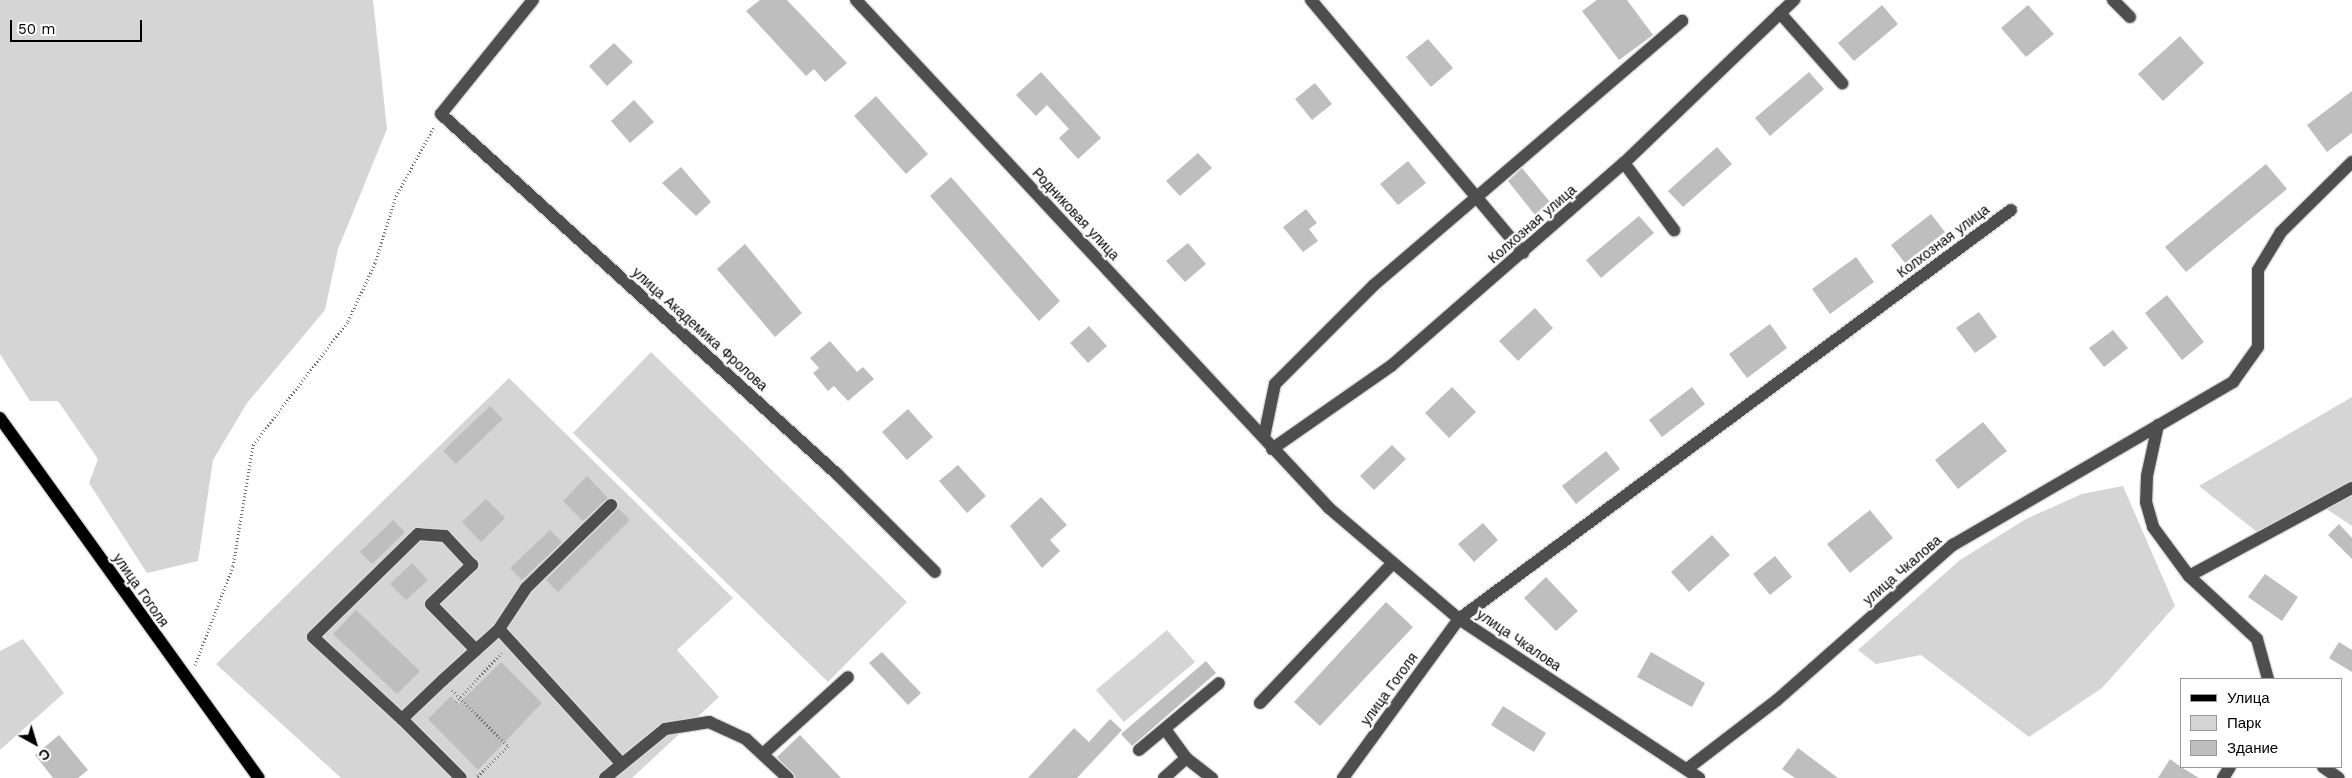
<!DOCTYPE html>
<html>
<head>
<meta charset="utf-8">
<style>
  body { margin:0 }
  #map { position:relative; width:2352px; height:778px; overflow:hidden; background:#fff; font-family:"Work Sans",sans-serif }
  div>[style] { position:absolute }
  .green>* { inset:0; background:#d5d5d5 }
  .building>* { inset:0; background:#bebebe }
  .path>* { height:3px; margin-top:-1.5px; transform-origin:0; background:repeating-linear-gradient(90deg,#707070 0 1px,transparent 0 3.5px) }
  .roads { filter:drop-shadow(1px 0 #dbdbdb) drop-shadow(-1px 0 #dbdbdb) drop-shadow(0 1px #dbdbdb) drop-shadow(0 -1px #dbdbdb) }
  .minor>* { height:12px; margin:-6px; padding:0 6px; transform-origin:6px; border-radius:6px; background:#4e4e4e }
  .major>* { height:12px; margin:-6px; padding:0 6px; transform-origin:6px; border-radius:6px; background:#000 }
  span { translate:-50% -50%; white-space:nowrap; text-align:center; line-height:1.15; -webkit-text-stroke:4.5px #fff; paint-order:stroke }
  .street-label { font-size:14px; color:#000 }
  .legend { position:absolute; left:2180px; top:678px; width:162px; height:90px; box-sizing:border-box; background:#fff; border:1px solid #999; margin:0; padding:6px 9px; list-style:none; font-size:15px; color:#000 }
  .legend li { display:flex; align-items:center; gap:10px; height:25px }
  .legend b { width:25px; border:1px solid #999 }
  .north { position:absolute; left:10px; top:718px; width:50px; height:50px; -webkit-text-stroke:4px #fff; paint-order:stroke; rotate:141deg; font-size:14px; font-weight:700; line-height:20px; text-align:center; color:#000 }
  .north::after { content:''; display:block; margin:auto; width:18px; height:22px; background:#000; clip-path:polygon(50% 0,100% 100%,50% 72%,0 100%) }
  .scale { position:absolute; left:10px; top:20px; width:132px; height:22px; box-sizing:border-box; border:2px solid #000; border-top:0; padding-left:6px; font-size:15px; line-height:18px; white-space:nowrap; color:#000; -webkit-text-stroke:4px #fff; paint-order:stroke }
</style>
</head>
<body>
<div id="map">
  <div class="green">
    <div style="clip-path:polygon(0 0,373px 0,387px 129px,338px 249px,325px 310px,247px 403px,213px 460px,198px 561px,147px 573px,89px 483px,98px 459px,58px 401px,30px 401px,0 354px)"></div>
    <div style="clip-path:polygon(651px 352px,907px 602px,828px 682px,573px 433px)"></div>
    <div style="clip-path:polygon(509px 378px,733px 598px,677px 650px,719px 697px,632px 778px,341px 778px,216px 664px)"></div>
    <div style="clip-path:polygon(2352px 397px,2352px 526px,2325px 508px,2257px 532px,2199px 486px)"></div>
    <div style="clip-path:polygon(2123px 486px,2175px 606px,2102px 688px,2029px 737px,1921px 655px,1876px 664px,1858px 650px,1960px 560px,2026px 519px,2082px 494px)"></div>
    <div style="clip-path:polygon(1167px 630px,1195px 662px,1124px 722px,1096px 690px)"></div>
    <div style="clip-path:polygon(23px 639px,64px 693px,0 750px,0 651px)"></div>
  </div>
  <div class="building">
    <div style="clip-path:polygon(760px 0,787px 0,847px 63px,825px 82px,814px 69px,806px 76px,746px 11px)"></div>
    <div style="clip-path:polygon(1597px 0,1627px 0,1653px 35px,1619px 60px,1582px 11px)"></div>
    <div style="clip-path:polygon(1882px 5px,1898px 24px,1854px 61px,1838px 43px)"></div>
    <div style="clip-path:polygon(2028px 5px,2054px 34px,2026px 57px,2001px 28px)"></div>
    <div style="clip-path:polygon(2180px 36px,2204px 63px,2163px 101px,2138px 74px)"></div>
    <div style="clip-path:polygon(1428px 39px,1453px 68px,1431px 87px,1406px 57px)"></div>
    <div style="clip-path:polygon(614px 43px,633px 62px,607px 86px,589px 66px)"></div>
    <div style="clip-path:polygon(1041px 72px,1101px 138px,1078px 159px,1059px 138px,1069px 129px,1047px 105px,1036px 116px,1016px 95px)"></div>
    <div style="clip-path:polygon(1809px 72px,1824px 89px,1770px 136px,1755px 118px)"></div>
    <div style="clip-path:polygon(1315px 83px,1332px 104px,1312px 120px,1295px 99px)"></div>
    <div style="clip-path:polygon(2352px 91px,2352px 133px,2327px 152px,2307px 125px)"></div>
    <div style="clip-path:polygon(876px 96px,928px 154px,906px 174px,854px 116px)"></div>
    <div style="clip-path:polygon(634px 100px,654px 122px,630px 143px,611px 121px)"></div>
    <div style="clip-path:polygon(1717px 147px,1732px 164px,1683px 207px,1668px 191px)"></div>
    <div style="clip-path:polygon(1198px 153px,1212px 168px,1180px 196px,1166px 181px)"></div>
    <div style="clip-path:polygon(1408px 161px,1426px 183px,1398px 205px,1380px 184px)"></div>
    <div style="clip-path:polygon(2266px 164px,2287px 189px,2186px 272px,2165px 247px)"></div>
    <div style="clip-path:polygon(681px 167px,711px 202px,696px 216px,662px 183px)"></div>
    <div style="clip-path:polygon(1522px 168px,1550px 202px,1535px 215px,1508px 181px)"></div>
    <div style="clip-path:polygon(951px 177px,1060px 301px,1039px 321px,930px 196px)"></div>
    <div style="clip-path:polygon(1306px 209px,1317px 223px,1309px 229px,1318px 241px,1303px 252px,1283px 227px)"></div>
    <div style="clip-path:polygon(1931px 214px,1945px 232px,1905px 263px,1891px 245px)"></div>
    <div style="clip-path:polygon(1639px 216px,1654px 233px,1601px 278px,1586px 260px)"></div>
    <div style="clip-path:polygon(1188px 243px,1206px 264px,1185px 282px,1166px 261px)"></div>
    <div style="clip-path:polygon(745px 244px,802px 313px,775px 337px,717px 269px)"></div>
    <div style="clip-path:polygon(1856px 257px,1874px 282px,1830px 314px,1812px 289px)"></div>
    <div style="clip-path:polygon(2167px 295px,2204px 342px,2182px 360px,2145px 313px)"></div>
    <div style="clip-path:polygon(1535px 308px,1553px 328px,1518px 361px,1499px 341px)"></div>
    <div style="clip-path:polygon(1979px 312px,1997px 337px,1975px 353px,1956px 328px)"></div>
    <div style="clip-path:polygon(1770px 324px,1787px 348px,1747px 378px,1729px 354px)"></div>
    <div style="clip-path:polygon(1089px 326px,1107px 346px,1088px 363px,1070px 343px)"></div>
    <div style="clip-path:polygon(2113px 330px,2128px 348px,2104px 367px,2089px 348px)"></div>
    <div style="clip-path:polygon(830px 341px,857px 372px,863px 367px,874px 379px,848px 401px,834px 386px,828px 391px,813px 373px,819px 368px,810px 358px)"></div>
    <div style="clip-path:polygon(1452px 387px,1476px 412px,1449px 438px,1425px 413px)"></div>
    <div style="clip-path:polygon(1692px 387px,1705px 404px,1662px 437px,1649px 420px)"></div>
    <div style="clip-path:polygon(490px 406px,503px 419px,456px 464px,443px 451px)"></div>
    <div style="clip-path:polygon(908px 409px,933px 437px,907px 460px,882px 432px)"></div>
    <div style="clip-path:polygon(1983px 422px,2007px 451px,1958px 489px,1935px 460px)"></div>
    <div style="clip-path:polygon(1392px 445px,1406px 459px,1374px 490px,1360px 476px)"></div>
    <div style="clip-path:polygon(1606px 451px,1620px 469px,1576px 504px,1562px 486px)"></div>
    <div style="clip-path:polygon(958px 465px,986px 496px,967px 513px,939px 481px)"></div>
    <div style="clip-path:polygon(587px 476px,608px 498px,583px 521px,563px 501px)"></div>
    <div style="clip-path:polygon(1041px 497px,1067px 525px,1050px 540px,1060px 551px,1042px 568px,1010px 526px)"></div>
    <div style="clip-path:polygon(486px 499px,505px 518px,481px 542px,462px 522px)"></div>
    <div style="clip-path:polygon(618px 508px,630px 520px,558px 592px,546px 580px)"></div>
    <div style="clip-path:polygon(1870px 510px,1893px 538px,1850px 573px,1827px 544px)"></div>
    <div style="clip-path:polygon(393px 520px,405px 532px,372px 564px,360px 552px)"></div>
    <div style="clip-path:polygon(1483px 523px,1498px 540px,1474px 562px,1458px 544px)"></div>
    <div style="clip-path:polygon(2339px 524px,2352px 538px,2352px 559px,2328px 535px)"></div>
    <div style="clip-path:polygon(550px 530px,562px 542px,522px 580px,510px 568px)"></div>
    <div style="clip-path:polygon(1712px 535px,1730px 555px,1689px 592px,1671px 572px)"></div>
    <div style="clip-path:polygon(1775px 556px,1792px 577px,1770px 595px,1753px 574px)"></div>
    <div style="clip-path:polygon(412px 563px,428px 580px,406px 600px,390px 584px)"></div>
    <div style="clip-path:polygon(2265px 574px,2298px 597px,2282px 621px,2248px 597px)"></div>
    <div style="clip-path:polygon(1546px 577px,1578px 611px,1556px 631px,1524px 598px)"></div>
    <div style="clip-path:polygon(1386px 602px,1413px 627px,1320px 726px,1294px 702px)"></div>
    <div style="clip-path:polygon(356px 610px,420px 671px,397px 694px,333px 634px)"></div>
    <div style="clip-path:polygon(2339px 642px,2352px 650px,2352px 672px,2329px 658px)"></div>
    <div style="clip-path:polygon(882px 652px,921px 693px,908px 705px,869px 663px)"></div>
    <div style="clip-path:polygon(1651px 652px,1705px 683px,1692px 707px,1637px 677px)"></div>
    <div style="clip-path:polygon(1206px 661px,1216px 673px,1132px 746px,1121px 734px)"></div>
    <div style="clip-path:polygon(501px 662px,542px 703px,478px 770px,428px 719px,451px 696px,458px 704px)"></div>
    <div style="clip-path:polygon(1503px 706px,1546px 733px,1534px 752px,1491px 725px)"></div>
    <div style="clip-path:polygon(1110px 719px,1122px 730px,1077px 778px,1028px 778px,1074px 728px,1089px 742px)"></div>
    <div style="clip-path:polygon(59px 735px,88px 770px,78px 778px,53px 778px,35px 755px)"></div>
    <div style="clip-path:polygon(800px 735px,841px 778px,796px 778px,777px 757px)"></div>
    <div style="clip-path:polygon(1798px 748px,1838px 778px,1795px 778px,1782px 769px)"></div>
    <div style="clip-path:polygon(2170px 759px,2181px 767px,2199px 778px,2158px 778px)"></div>
  </div>
  <div class="path">
    <div style="left:195px;top:665px;width:106px;rotate:-69deg"></div>
    <div style="left:233px;top:566px;width:123px;rotate:-80.6deg"></div>
    <div style="left:253px;top:445px;width:156px;rotate:-52.5deg"></div>
    <div style="left:348px;top:321px;width:64px;rotate:-65deg"></div>
    <div style="left:375px;top:263px;width:70px;rotate:-72.6deg"></div>
    <div style="left:396px;top:196px;width:79px;rotate:-61.2deg"></div>
    <div style="left:452px;top:690px;width:79px;rotate:45deg"></div>
    <div style="left:508px;top:746px;width:45px;rotate:135deg"></div>
    <div style="left:456px;top:702px;width:67px;rotate:-47.4deg"></div>
  </div>
  <div class="roads">
    <div class="minor">
      <div style="left:533px;top:0;width:146px;rotate:128.9deg"></div>
      <div style="left:441px;top:114px;width:537px;rotate:42.28deg"></div>
      <div style="left:838px;top:475px;width:137px;rotate:45deg"></div>
      <div style="left:856px;top:0;width:694px;rotate:47.04deg"></div>
      <div style="left:1329px;top:508px;width:171px;rotate:40.5deg"></div>
      <div style="left:1459px;top:619px;width:288px;rotate:33.5deg"></div>
      <div style="left:1311px;top:0;width:330px;rotate:50deg"></div>
      <div style="left:2113px;top:0;width:24px;rotate:45deg"></div>
      <div style="left:1780px;top:13px;width:94px;rotate:48.5deg"></div>
      <div style="left:1624px;top:163px;width:84px;rotate:53.3deg"></div>
      <div style="left:2158px;top:425px;width:52px;rotate:102.2deg"></div>
      <div style="left:2147px;top:476px;width:26px;rotate:92deg"></div>
      <div style="left:2146px;top:502px;width:26px;rotate:74deg"></div>
      <div style="left:2153px;top:527px;width:61px;rotate:53.7deg"></div>
      <div style="left:1264px;top:437px;width:54px;rotate:-78.3deg"></div>
      <div style="left:1275px;top:384px;width:140px;rotate:-45deg"></div>
      <div style="left:1374px;top:285px;width:406px;rotate:-40.6deg"></div>
      <div style="left:1272px;top:449px;width:145px;rotate:-34.9deg"></div>
      <div style="left:1391px;top:366px;width:309px;rotate:-41.1deg"></div>
      <div style="left:1624px;top:163px;width:236px;rotate:-43.8deg"></div>
      <div style="left:499px;top:629px;width:49px;rotate:-56.6deg"></div>
      <div style="left:526px;top:588px;width:119px;rotate:-44.3deg"></div>
      <div style="left:476px;top:650px;width:64px;rotate:-134.4deg"></div>
      <div style="left:431px;top:604px;width:57px;rotate:-43.6deg"></div>
      <div style="left:472px;top:565px;width:40px;rotate:-133deg"></div>
      <div style="left:445px;top:536px;width:27px;rotate:-176deg"></div>
      <div style="left:418px;top:534px;width:147px;rotate:135.6deg"></div>
      <div style="left:313px;top:637px;width:121px;rotate:42.7deg"></div>
      <div style="left:402px;top:719px;width:57px;rotate:-43.6deg"></div>
      <div style="left:443px;top:680px;width:45px;rotate:-42.3deg"></div>
      <div style="left:476px;top:650px;width:31px;rotate:-42deg"></div>
      <div style="left:499px;top:629px;width:181px;rotate:47.7deg"></div>
      <div style="left:2268px;top:679px;width:41px;rotate:-105.4deg"></div>
      <div style="left:2257px;top:639px;width:93px;rotate:-137.2deg"></div>
      <div style="left:2189px;top:576px;width:185px;rotate:-28.4deg"></div>
      <div style="left:1260px;top:703px;width:193px;rotate:-46.5deg"></div>
      <div style="left:402px;top:719px;width:83px;rotate:45deg"></div>
      <div style="left:1165px;top:729px;width:36px;rotate:54deg"></div>
      <div style="left:1139px;top:750px;width:104px;rotate:-39.9deg"></div>
      <div style="left:764px;top:753px;width:113px;rotate:-42.1deg"></div>
      <div style="left:2323px;top:767px;width:19px;rotate:35deg"></div>
      <div style="left:1687px;top:769px;width:113px;rotate:-37.5deg"></div>
      <div style="left:1777px;top:700px;width:235px;rotate:-41.4deg"></div>
      <div style="left:1953px;top:545px;width:324px;rotate:-30.2deg"></div>
      <div style="left:2233px;top:382px;width:43px;rotate:-54.5deg"></div>
      <div style="left:2258px;top:347px;width:77px;rotate:-90deg"></div>
      <div style="left:2258px;top:270px;width:44px;rotate:-58.8deg"></div>
      <div style="left:2281px;top:232px;width:100px;rotate:-44.6deg"></div>
      <div style="left:605px;top:778px;width:77px;rotate:-39.2deg"></div>
      <div style="left:665px;top:729px;width:45px;rotate:-9deg"></div>
      <div style="left:709px;top:722px;width:41px;rotate:24.7deg"></div>
      <div style="left:746px;top:739px;width:57px;rotate:42.9deg"></div>
      <div style="left:1164px;top:778px;width:30px;rotate:-42deg"></div>
      <div style="left:1186px;top:758px;width:33px;rotate:38deg"></div>
      <div style="left:1343px;top:778px;width:197px;rotate:-53.9deg"></div>
      <div style="left:1459px;top:619px;width:687px;rotate:-36.54deg"></div>
      <div style="left:2223px;top:778px;width:13px;rotate:-58deg"></div>
    </div>
    <div class="major">
      <div style="left:0;top:418px;width:443px;rotate:54.3deg"></div>
    </div>
  </div>
  <div class="street-label">
    <span style="left:1076px;top:214px;rotate:47deg">Родниковая улица</span>
    <span style="left:1532px;top:224px;rotate:-41deg">Колхозная улица</span>
    <span style="left:1943px;top:241px;rotate:-37deg">Колхозная улица</span>
    <span style="left:700px;top:329px;rotate:42deg">улица Академика Фролова</span>
    <span style="left:1902px;top:570px;rotate:-41deg">улица Чкалова</span>
    <span style="left:141px;top:590px;rotate:55deg">улица Гоголя</span>
    <span style="left:1519px;top:640px;rotate:34deg">улица Чкалова</span>
    <span style="left:1389px;top:689px;rotate:-54deg">улица Гоголя</span>
  </div>
  <ul class="legend">
  <li><b style="height:6px;background:#000"></b>Улица</li>
  <li><b style="height:14px;background:#d5d5d5"></b>Парк</li>
  <li><b style="height:14px;background:#bebebe"></b>Здание</li>
  </ul>
  <div class="north">С</div>
  <div class="scale">50 m</div>
</div>
</body>
</html>
